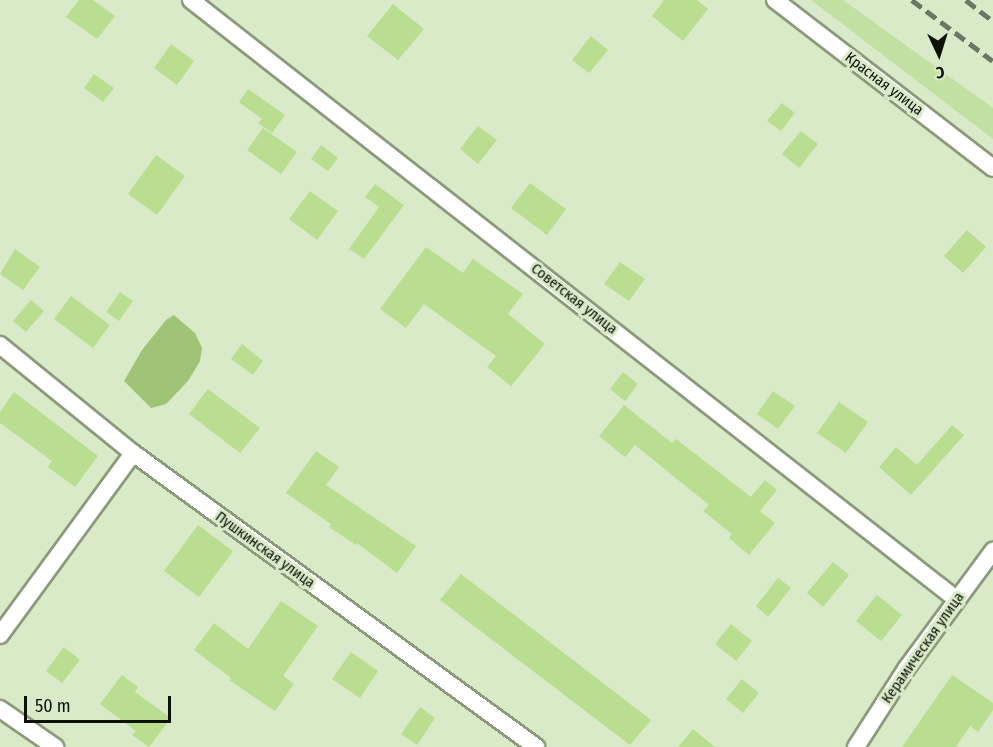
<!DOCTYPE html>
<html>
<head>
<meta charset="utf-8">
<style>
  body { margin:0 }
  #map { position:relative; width:993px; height:747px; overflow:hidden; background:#d9eac8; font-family:"Fira Sans Condensed",sans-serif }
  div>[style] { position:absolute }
  .green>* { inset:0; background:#c2e0a2 }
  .water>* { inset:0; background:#a0c476 }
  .building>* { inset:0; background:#b9de8f }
  .roads { filter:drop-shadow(2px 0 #8a9a7a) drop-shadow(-2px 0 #8a9a7a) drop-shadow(0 2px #8a9a7a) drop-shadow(0 -2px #8a9a7a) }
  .minor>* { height:16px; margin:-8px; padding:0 8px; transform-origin:8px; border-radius:8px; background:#fff }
  .rail>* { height:4.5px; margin-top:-2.25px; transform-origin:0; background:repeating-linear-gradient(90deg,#6c7761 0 12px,transparent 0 18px) }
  span { translate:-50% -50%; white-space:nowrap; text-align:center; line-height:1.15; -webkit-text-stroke:6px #d9eac8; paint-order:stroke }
  .street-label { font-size:15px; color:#0c1207 }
  .north { position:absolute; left:909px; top:24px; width:60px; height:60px; -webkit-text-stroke:4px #d9eac8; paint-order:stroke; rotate:176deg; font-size:16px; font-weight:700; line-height:24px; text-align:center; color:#0c1207 }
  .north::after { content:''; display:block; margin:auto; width:21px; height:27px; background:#0c1207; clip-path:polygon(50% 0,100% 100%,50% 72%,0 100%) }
  .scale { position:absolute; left:24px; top:696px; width:147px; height:27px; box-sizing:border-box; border:3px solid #0c1207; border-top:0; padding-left:8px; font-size:18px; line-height:21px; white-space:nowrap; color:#0c1207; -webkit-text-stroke:4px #d9eac8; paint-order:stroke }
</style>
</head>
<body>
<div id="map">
  <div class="green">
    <div style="clip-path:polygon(811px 0,843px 0,993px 108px,993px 139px)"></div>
  </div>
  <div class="water">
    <div style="clip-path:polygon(174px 315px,195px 333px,202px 348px,200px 361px,188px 381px,166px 404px,151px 408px,124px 381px,142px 350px,166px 320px)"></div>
  </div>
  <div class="building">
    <div style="clip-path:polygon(79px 0,93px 0,115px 16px,97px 39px,66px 17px)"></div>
    <div style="clip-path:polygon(664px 0,697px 0,708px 9px,683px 41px,652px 16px)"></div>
    <div style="clip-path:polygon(393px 4px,424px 29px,398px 60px,367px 36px)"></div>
    <div style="clip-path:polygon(591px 36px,608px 50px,589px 73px,572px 60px)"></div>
    <div style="clip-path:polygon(171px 44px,194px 61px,177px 85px,154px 68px)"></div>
    <div style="clip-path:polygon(94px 74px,114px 88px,103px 102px,84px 88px)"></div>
    <div style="clip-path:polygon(248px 89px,285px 115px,272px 133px,258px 123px,262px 119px,239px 102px)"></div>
    <div style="clip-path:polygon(782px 103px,795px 113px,781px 131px,767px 121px)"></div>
    <div style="clip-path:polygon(478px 126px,497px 140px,478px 164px,460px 149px)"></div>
    <div style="clip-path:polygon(263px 128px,297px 152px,281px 174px,247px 150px)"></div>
    <div style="clip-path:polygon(801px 131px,818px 144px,799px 168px,782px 154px)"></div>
    <div style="clip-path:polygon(321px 145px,338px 158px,328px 171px,311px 159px)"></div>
    <div style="clip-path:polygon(156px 155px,185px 176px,157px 215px,128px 194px)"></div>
    <div style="clip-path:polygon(530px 183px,566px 209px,547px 235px,511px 208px)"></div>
    <div style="clip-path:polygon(375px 184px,404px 205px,364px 259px,349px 249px,379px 207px,365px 197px)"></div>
    <div style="clip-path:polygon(310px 191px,338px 211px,317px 240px,289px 219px)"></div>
    <div style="clip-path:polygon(967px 230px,986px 247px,963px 273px,944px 256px)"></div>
    <div style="clip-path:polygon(426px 247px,463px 273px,473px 259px,523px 294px,508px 314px,545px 344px,511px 386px,487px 367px,496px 356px,424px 304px,406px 328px,380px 309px)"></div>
    <div style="clip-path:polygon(15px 249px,40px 267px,23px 290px,0 274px)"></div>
    <div style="clip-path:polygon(620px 262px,645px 279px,629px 301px,604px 284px)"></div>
    <div style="clip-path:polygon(120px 292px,133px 301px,119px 321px,106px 312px)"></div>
    <div style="clip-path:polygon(71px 296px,110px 325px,93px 348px,54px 319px)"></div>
    <div style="clip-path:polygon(31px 300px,44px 311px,26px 332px,13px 321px)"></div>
    <div style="clip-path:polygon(242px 344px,263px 361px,253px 375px,231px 359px)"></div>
    <div style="clip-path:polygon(623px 372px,638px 384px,625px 401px,610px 389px)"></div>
    <div style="clip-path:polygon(208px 389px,260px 428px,240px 453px,189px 414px)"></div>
    <div style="clip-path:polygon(773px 391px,795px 406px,778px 429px,757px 414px)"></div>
    <div style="clip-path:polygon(14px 392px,98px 456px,75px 487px,48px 467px,52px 461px,0 423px,0 412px)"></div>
    <div style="clip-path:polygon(839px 402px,868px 422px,846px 453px,817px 433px)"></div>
    <div style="clip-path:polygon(624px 405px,672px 443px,676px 439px,751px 497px,765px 480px,777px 490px,760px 511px,775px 523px,749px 555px,729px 538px,732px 534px,703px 511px,709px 505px,635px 445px,625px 457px,599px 436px)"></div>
    <div style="clip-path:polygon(952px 425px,964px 435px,911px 495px,879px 467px,896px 447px,917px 465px)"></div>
    <div style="clip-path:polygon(316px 451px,339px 467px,326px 485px,416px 546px,397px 573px,357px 543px,356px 545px,329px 527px,331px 524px,286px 493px)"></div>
    <div style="clip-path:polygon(198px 525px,233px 551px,199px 597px,164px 571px)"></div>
    <div style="clip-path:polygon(833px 562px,849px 575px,823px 607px,807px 593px)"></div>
    <div style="clip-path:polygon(461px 574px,651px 720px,630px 745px,440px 600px)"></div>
    <div style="clip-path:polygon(778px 578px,791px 588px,768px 617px,756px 606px)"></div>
    <div style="clip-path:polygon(877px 595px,902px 615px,881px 641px,856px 621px)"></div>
    <div style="clip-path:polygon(281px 601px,318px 626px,283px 676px,294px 684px,275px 711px,229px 680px,231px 678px,194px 650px,214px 623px,248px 649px)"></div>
    <div style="clip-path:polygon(731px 624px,752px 641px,736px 661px,715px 644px)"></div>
    <div style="clip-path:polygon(64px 647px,80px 660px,62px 683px,46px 671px)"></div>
    <div style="clip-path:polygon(351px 652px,378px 671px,360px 698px,332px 679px)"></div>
    <div style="clip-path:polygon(122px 675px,138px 687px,135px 692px,171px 718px,149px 747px,132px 735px,136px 731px,100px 704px)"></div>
    <div style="clip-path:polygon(952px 675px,993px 703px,993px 710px,978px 732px,970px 726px,956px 747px,902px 747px)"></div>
    <div style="clip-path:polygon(742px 679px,759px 693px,743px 713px,726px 699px)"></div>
    <div style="clip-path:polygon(420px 707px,435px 718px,417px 745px,401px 734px)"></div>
    <div style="clip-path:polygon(693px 729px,715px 747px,678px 747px)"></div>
  </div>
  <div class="roads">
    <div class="minor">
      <div style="left:191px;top:0;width:972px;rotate:38.06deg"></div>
      <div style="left:775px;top:0;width:275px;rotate:37.6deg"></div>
      <div style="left:0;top:345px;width:171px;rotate:39.1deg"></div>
      <div style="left:133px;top:453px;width:499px;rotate:36.1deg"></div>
      <div style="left:0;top:635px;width:225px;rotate:-53.8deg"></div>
      <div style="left:0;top:709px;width:67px;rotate:34.6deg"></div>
      <div style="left:856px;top:747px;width:93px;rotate:-57.3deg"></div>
      <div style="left:906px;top:669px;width:147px;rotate:-53.6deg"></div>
    </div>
  </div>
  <div class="rail">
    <div style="left:912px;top:0;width:101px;rotate:37deg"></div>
    <div style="left:966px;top:0;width:34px;rotate:38deg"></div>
  </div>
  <div class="street-label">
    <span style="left:884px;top:84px;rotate:37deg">Красная улица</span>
    <span style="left:574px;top:299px;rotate:38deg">Советская улица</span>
    <span style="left:265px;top:550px;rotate:36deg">Пушкинская улица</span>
    <span style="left:923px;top:648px;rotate:-55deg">Керамическая улица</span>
  </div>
  <div class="north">С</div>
  <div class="scale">50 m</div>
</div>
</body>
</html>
